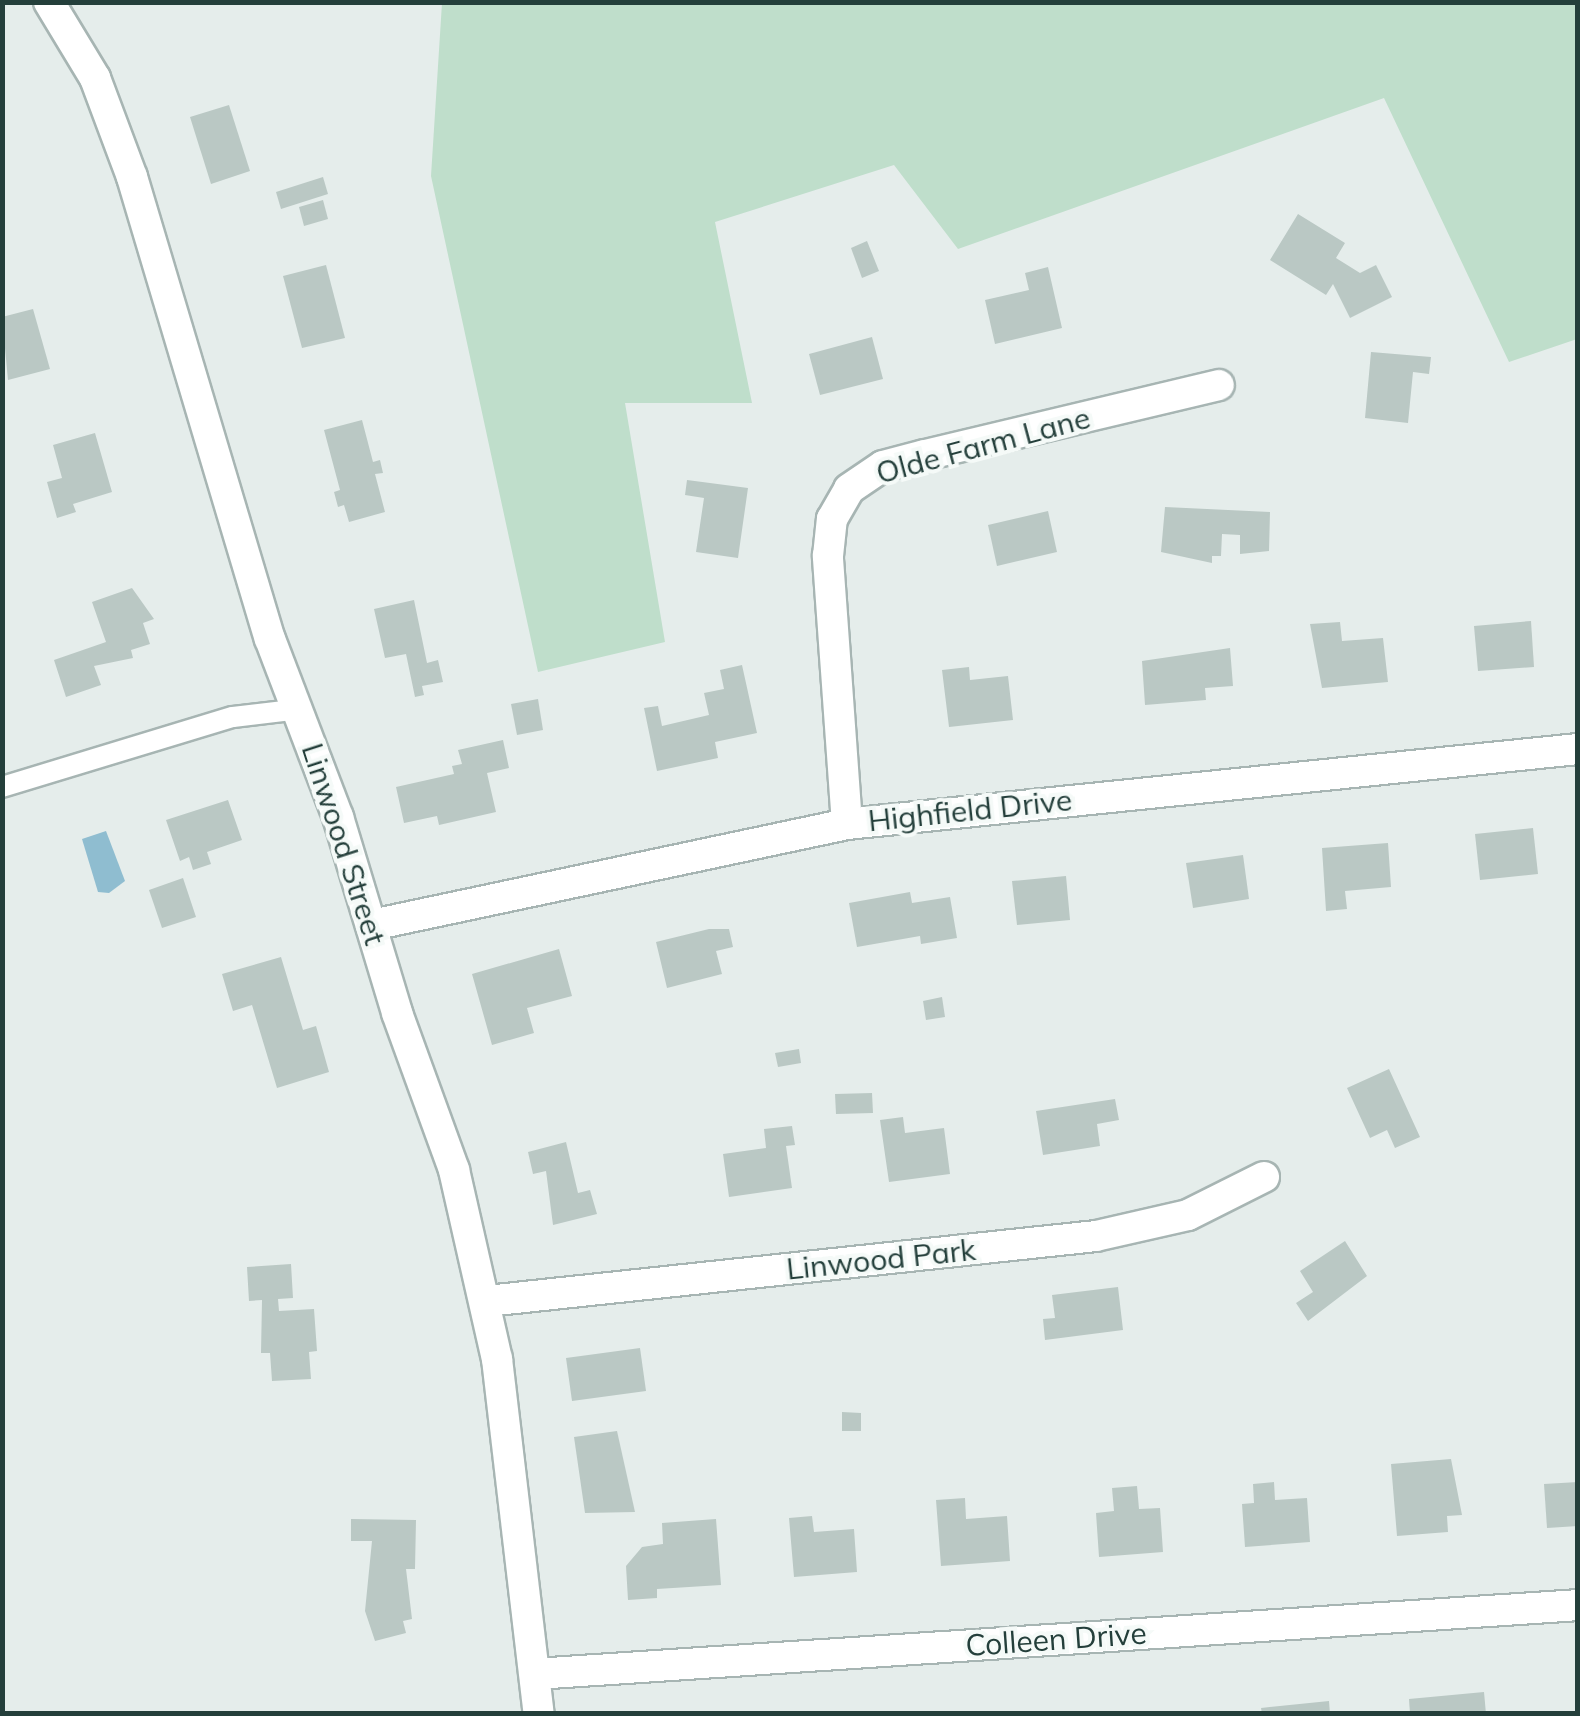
<!DOCTYPE html>
<html>
<head>
<meta charset="utf-8">
<style>
  body { margin:0 }
  #map { position:relative; width:1580px; height:1716px; overflow:hidden; background:#e5edeb; font-family:Mulish,sans-serif }
  div>[style] { position:absolute }
  .green>* { inset:0; background:#bfdecb }
  .water>* { inset:0; background:#8fbdd0 }
  .building>* { inset:0; background:#bac8c4 }
  .roads { filter:drop-shadow(2px 0 #a7b5b3) drop-shadow(-2px 0 #a7b5b3) drop-shadow(0 2px #a7b5b3) drop-shadow(0 -2px #a7b5b3) }
  .lane>* { height:20px; margin:-10px; padding:0 10px; transform-origin:10px; border-radius:10px; background:#fff }
  .street>* { height:30px; margin:-15px; padding:0 15px; transform-origin:15px; border-radius:15px; background:#fff }
  .secondary>* { height:30px; margin:-15px; padding:0 15px; transform-origin:15px; border-radius:15px; background:#fff }
  span { translate:-50% -50%; white-space:nowrap; text-align:center; line-height:1.15; -webkit-text-stroke:8px #f5faf8; paint-order:stroke }
  .street-label { font-size:30px; color:#243f3b }
  .frame { position:absolute; inset:0; border:5px solid #243f3b; pointer-events:none }
</style>
</head>
<body>
<div id="map">
  <div class="green">
    <div style="clip-path:polygon(442px 3px,1577px 3px,1577px 339px,1509px 362px,1384px 98px,958px 249px,894px 165px,715px 222px,752px 403px,625px 403px,665px 642px,538px 672px,431px 176px)"></div>
  </div>
  <div class="water">
    <div style="clip-path:polygon(106px 831px,125px 881px,109px 893px,98px 892px,82px 839px)"></div>
  </div>
  <div class="building">
    <div style="clip-path:polygon(229px 105px,250px 171px,211px 184px,190px 117px)"></div>
    <div style="clip-path:polygon(323px 177px,328px 194px,281px 209px,276px 192px)"></div>
    <div style="clip-path:polygon(323px 200px,328px 219px,304px 226px,299px 207px)"></div>
    <div style="clip-path:polygon(1298px 214px,1345px 243px,1336px 258px,1360px 273px,1376px 265px,1392px 297px,1350px 318px,1333px 284px,1326px 295px,1270px 260px)"></div>
    <div style="clip-path:polygon(867px 241px,879px 271px,862px 278px,851px 248px)"></div>
    <div style="clip-path:polygon(326px 265px,345px 338px,302px 348px,283px 276px)"></div>
    <div style="clip-path:polygon(1048px 267px,1062px 328px,995px 344px,985px 300px,1029px 290px,1025px 273px)"></div>
    <div style="clip-path:polygon(33px 309px,50px 369px,8px 380px,2px 317px)"></div>
    <div style="clip-path:polygon(872px 337px,883px 379px,820px 395px,809px 354px)"></div>
    <div style="clip-path:polygon(1371px 352px,1431px 357px,1429px 374px,1413px 372px,1408px 423px,1365px 418px)"></div>
    <div style="clip-path:polygon(362px 420px,373px 462px,380px 460px,383px 473px,375px 474px,385px 512px,349px 522px,344px 505px,338px 507px,334px 492px,340px 490px,324px 430px)"></div>
    <div style="clip-path:polygon(95px 433px,112px 492px,73px 504px,76px 512px,57px 518px,47px 482px,62px 478px,53px 445px)"></div>
    <div style="clip-path:polygon(687px 480px,748px 488px,738px 558px,696px 552px,704px 498px,685px 495px)"></div>
    <div style="clip-path:polygon(1165px 507px,1270px 512px,1269px 551px,1240px 554px,1240px 535px,1222px 534px,1221px 556px,1212px 556px,1212px 563px,1161px 552px)"></div>
    <div style="clip-path:polygon(1048px 511px,1057px 552px,997px 566px,988px 525px)"></div>
    <div style="clip-path:polygon(132px 588px,154px 619px,143px 623px,150px 644px,131px 650px,133px 658px,94px 666px,101px 685px,66px 697px,54px 660px,106px 642px,92px 602px)"></div>
    <div style="clip-path:polygon(414px 600px,427px 663px,438px 660px,443px 682px,422px 686px,424px 695px,415px 697px,406px 654px,385px 658px,374px 609px)"></div>
    <div style="clip-path:polygon(1531px 621px,1534px 667px,1478px 671px,1474px 626px)"></div>
    <div style="clip-path:polygon(1340px 622px,1342px 641px,1383px 638px,1388px 682px,1322px 688px,1310px 624px)"></div>
    <div style="clip-path:polygon(1230px 648px,1233px 686px,1205px 688px,1206px 700px,1145px 705px,1142px 661px)"></div>
    <div style="clip-path:polygon(742px 665px,757px 733px,715px 742px,718px 758px,657px 771px,644px 708px,658px 706px,662px 726px,709px 715px,704px 693px,724px 689px,720px 670px)"></div>
    <div style="clip-path:polygon(969px 667px,970px 680px,1008px 676px,1013px 720px,949px 727px,942px 670px)"></div>
    <div style="clip-path:polygon(538px 699px,543px 730px,517px 735px,511px 704px)"></div>
    <div style="clip-path:polygon(503px 740px,509px 768px,487px 773px,496px 812px,439px 825px,437px 816px,404px 823px,396px 787px,454px 774px,452px 766px,462px 764px,458px 750px)"></div>
    <div style="clip-path:polygon(228px 800px,242px 840px,207px 852px,211px 864px,193px 870px,189px 857px,180px 861px,166px 820px)"></div>
    <div style="clip-path:polygon(1533px 828px,1538px 874px,1480px 880px,1475px 834px)"></div>
    <div style="clip-path:polygon(1388px 843px,1391px 887px,1345px 891px,1347px 909px,1326px 911px,1322px 848px)"></div>
    <div style="clip-path:polygon(1243px 855px,1249px 899px,1193px 908px,1186px 863px)"></div>
    <div style="clip-path:polygon(1066px 876px,1070px 920px,1017px 925px,1012px 881px)"></div>
    <div style="clip-path:polygon(183px 878px,196px 917px,162px 928px,149px 890px)"></div>
    <div style="clip-path:polygon(910px 892px,912px 903px,950px 897px,957px 938px,921px 944px,920px 936px,857px 947px,849px 903px)"></div>
    <div style="clip-path:polygon(709px 929px,729px 929px,733px 947px,716px 951px,722px 974px,667px 988px,656px 942px)"></div>
    <div style="clip-path:polygon(559px 949px,572px 996px,527px 1008px,534px 1033px,492px 1045px,472px 974px)"></div>
    <div style="clip-path:polygon(281px 957px,303px 1030px,316px 1026px,329px 1072px,277px 1088px,252px 1005px,233px 1011px,222px 974px)"></div>
    <div style="clip-path:polygon(942px 997px,945px 1017px,926px 1020px,923px 1001px)"></div>
    <div style="clip-path:polygon(799px 1049px,801px 1063px,778px 1067px,775px 1053px)"></div>
    <div style="clip-path:polygon(1389px 1069px,1420px 1137px,1395px 1148px,1387px 1130px,1370px 1138px,1347px 1088px)"></div>
    <div style="clip-path:polygon(872px 1093px,873px 1113px,836px 1114px,835px 1094px)"></div>
    <div style="clip-path:polygon(1115px 1099px,1119px 1120px,1097px 1124px,1100px 1146px,1043px 1155px,1036px 1111px)"></div>
    <div style="clip-path:polygon(903px 1117px,905px 1133px,944px 1128px,950px 1174px,889px 1182px,880px 1120px)"></div>
    <div style="clip-path:polygon(792px 1126px,795px 1145px,786px 1146px,792px 1188px,729px 1197px,723px 1154px,766px 1148px,764px 1129px)"></div>
    <div style="clip-path:polygon(566px 1142px,578px 1193px,590px 1190px,597px 1214px,553px 1225px,546px 1171px,533px 1174px,528px 1152px)"></div>
    <div style="clip-path:polygon(1345px 1241px,1367px 1276px,1308px 1321px,1296px 1303px,1313px 1292px,1300px 1271px)"></div>
    <div style="clip-path:polygon(291px 1264px,293px 1298px,278px 1299px,279px 1311px,314px 1309px,317px 1351px,309px 1352px,311px 1379px,272px 1381px,270px 1353px,261px 1353px,262px 1300px,249px 1301px,247px 1267px)"></div>
    <div style="clip-path:polygon(1118px 1287px,1123px 1330px,1045px 1340px,1043px 1319px,1055px 1318px,1052px 1295px)"></div>
    <div style="clip-path:polygon(640px 1348px,646px 1391px,572px 1401px,566px 1358px)"></div>
    <div style="clip-path:polygon(842px 1412px,861px 1413px,861px 1431px,842px 1431px)"></div>
    <div style="clip-path:polygon(617px 1431px,635px 1512px,585px 1513px,574px 1437px)"></div>
    <div style="clip-path:polygon(1451px 1459px,1462px 1515px,1447px 1516px,1448px 1532px,1397px 1536px,1391px 1464px)"></div>
    <div style="clip-path:polygon(1274px 1482px,1275px 1500px,1307px 1498px,1310px 1542px,1245px 1547px,1242px 1504px,1254px 1503px,1253px 1484px)"></div>
    <div style="clip-path:polygon(1578px 1482px,1578px 1526px,1547px 1528px,1544px 1484px)"></div>
    <div style="clip-path:polygon(1137px 1486px,1139px 1509px,1160px 1508px,1163px 1552px,1099px 1557px,1096px 1513px,1114px 1511px,1112px 1488px)"></div>
    <div style="clip-path:polygon(965px 1498px,966px 1519px,1007px 1516px,1010px 1561px,941px 1566px,936px 1500px)"></div>
    <div style="clip-path:polygon(812px 1516px,814px 1532px,854px 1529px,857px 1572px,794px 1577px,789px 1518px)"></div>
    <div style="clip-path:polygon(351px 1519px,416px 1520px,415px 1569px,406px 1569px,412px 1619px,403px 1621px,406px 1633px,375px 1641px,365px 1611px,372px 1541px,351px 1541px)"></div>
    <div style="clip-path:polygon(716px 1519px,721px 1585px,657px 1589px,657px 1598px,628px 1600px,626px 1566px,642px 1547px,663px 1544px,662px 1523px)"></div>
    <div style="clip-path:polygon(1484px 1692px,1486px 1714px,1410px 1714px,1409px 1699px)"></div>
    <div style="clip-path:polygon(1329px 1701px,1330px 1714px,1262px 1714px,1261px 1708px)"></div>
  </div>
  <div class="roads">
    <div class="lane">
      <div style="left:2px;top:787px;width:241px;rotate:-16.9deg"></div>
      <div style="left:233px;top:717px;width:67px;rotate:-6.8deg"></div>
    </div>
    <div class="street">
      <div style="left:847px;top:824px;width:269px;rotate:-94.1deg"></div>
      <div style="left:828px;top:556px;width:37px;rotate:-84deg"></div>
      <div style="left:832px;top:519px;width:34px;rotate:-60deg"></div>
      <div style="left:849px;top:489px;width:41px;rotate:-34.1deg"></div>
      <div style="left:883px;top:466px;width:43px;rotate:-14.7deg"></div>
      <div style="left:925px;top:455px;width:302px;rotate:-13.4deg"></div>
      <div style="left:372px;top:925px;width:486px;rotate:-12deg"></div>
      <div style="left:847px;top:824px;width:735px;rotate:-5.86deg"></div>
      <div style="left:487px;top:1301px;width:612px;rotate:-6.09deg"></div>
      <div style="left:1096px;top:1236px;width:94px;rotate:-12.9deg"></div>
      <div style="left:1188px;top:1215px;width:85px;rotate:-26.6deg"></div>
      <div style="left:535px;top:1674px;width:1045px;rotate:-3.78deg"></div>
    </div>
    <div class="secondary">
      <div style="left:49px;top:2px;width:89px;rotate:58.8deg"></div>
      <div style="left:95px;top:78px;width:106px;rotate:69.5deg"></div>
      <div style="left:132px;top:177px;width:482px;rotate:73.4deg"></div>
      <div style="left:270px;top:639px;width:191px;rotate:69.1deg"></div>
      <div style="left:338px;top:817px;width:205px;rotate:73.2deg"></div>
      <div style="left:397px;top:1013px;width:167px;rotate:70deg"></div>
      <div style="left:454px;top:1170px;width:194px;rotate:77.2deg"></div>
      <div style="left:497px;top:1359px;width:357px;rotate:83.3deg"></div>
    </div>
  </div>
  <div class="street-label">
    <span style="left:983px;top:445px;rotate:-15deg">Olde Farm Lane</span>
    <span style="left:970px;top:810px;rotate:-6deg">Highfield Drive</span>
    <span style="left:344px;top:844px;rotate:72deg">Linwood Street</span>
    <span style="left:881px;top:1259px;rotate:-6deg">Linwood Park</span>
    <span style="left:1056px;top:1639px;rotate:-4deg">Colleen Drive</span>
  </div>
  <div class="frame"></div>
</div>
</body>
</html>
